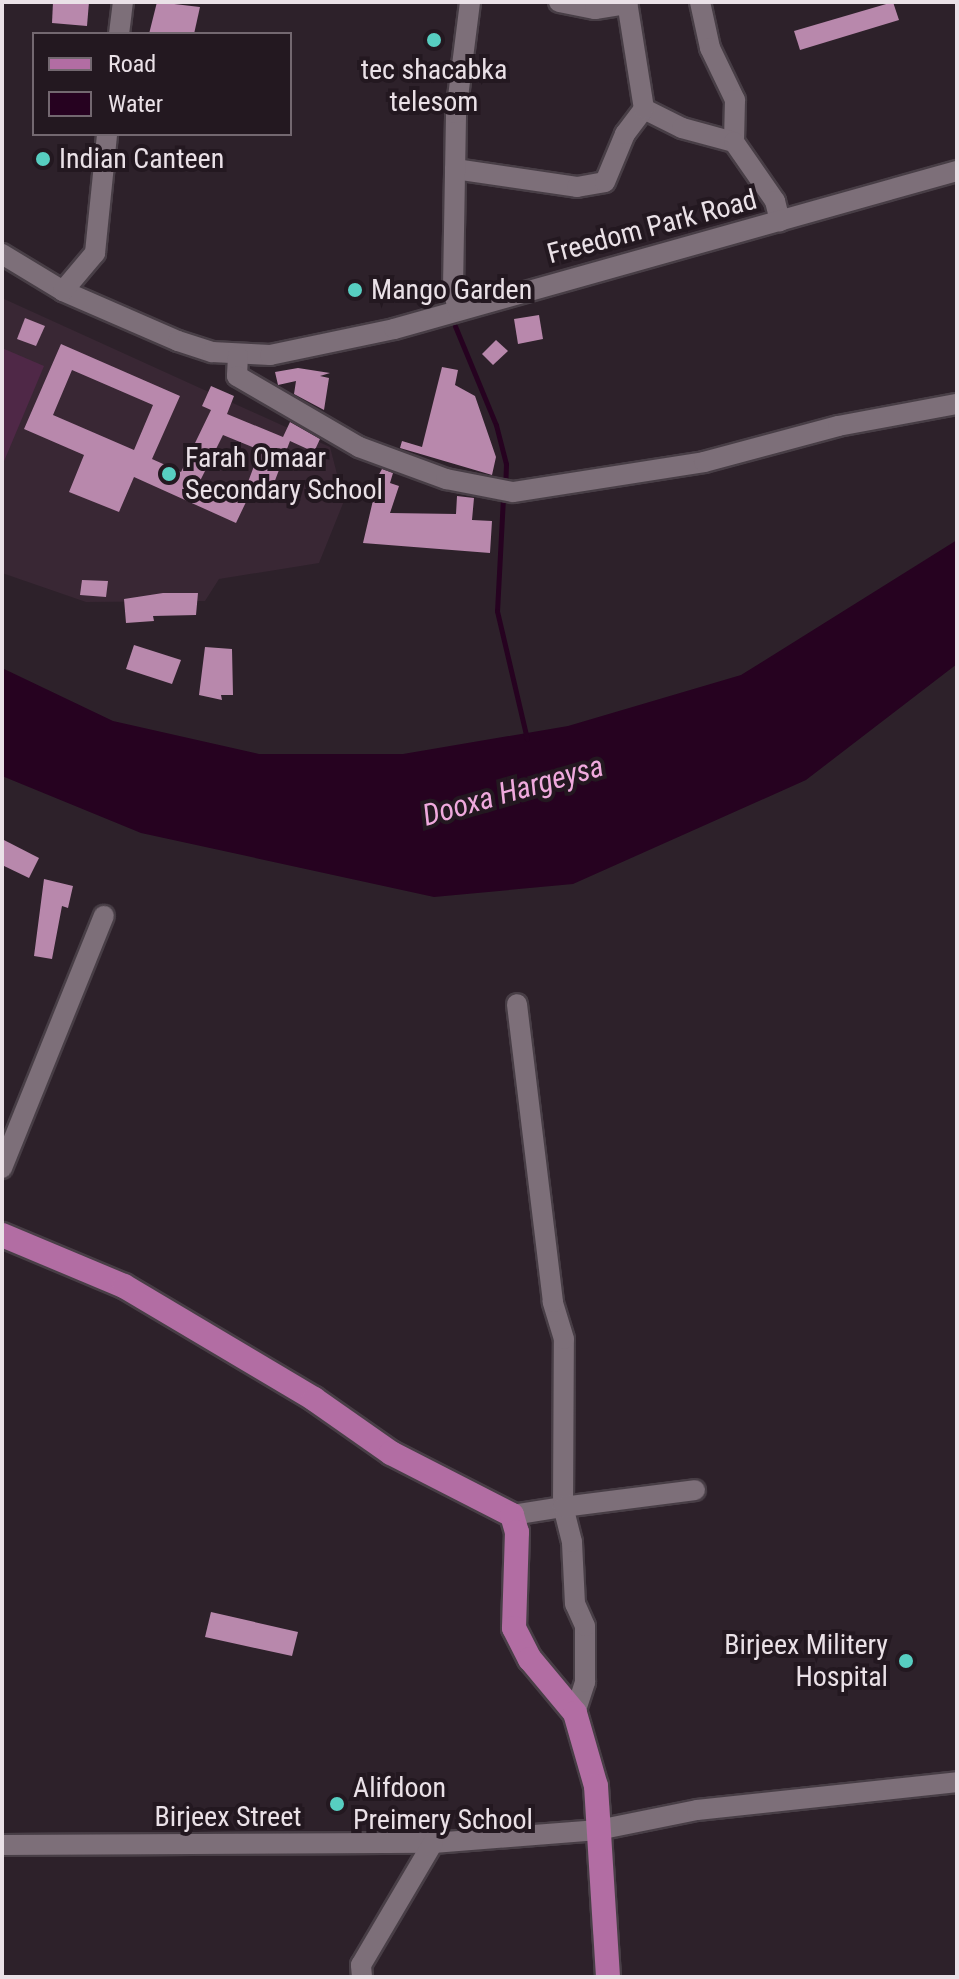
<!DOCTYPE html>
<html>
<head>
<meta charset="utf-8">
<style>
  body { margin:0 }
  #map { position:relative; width:959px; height:1979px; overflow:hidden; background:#2d212a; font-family:"Roboto Condensed",sans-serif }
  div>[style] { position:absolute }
  .built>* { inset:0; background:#392734 }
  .green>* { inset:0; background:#4f2847 }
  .water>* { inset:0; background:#260220 }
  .stream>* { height:5px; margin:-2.5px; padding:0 2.5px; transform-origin:2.5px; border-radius:2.5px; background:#260220 }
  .building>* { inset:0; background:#b888ac }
  .roads { filter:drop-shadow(2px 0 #483e46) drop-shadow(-2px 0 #483e46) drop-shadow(0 2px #483e46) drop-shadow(0 -2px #483e46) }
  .minor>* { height:20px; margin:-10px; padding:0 10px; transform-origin:10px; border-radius:10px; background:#7d6f79 }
  .major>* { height:24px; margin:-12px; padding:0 12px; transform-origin:12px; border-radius:12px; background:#b26da3 }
  .dots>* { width:22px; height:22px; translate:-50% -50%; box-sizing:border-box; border:4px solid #231820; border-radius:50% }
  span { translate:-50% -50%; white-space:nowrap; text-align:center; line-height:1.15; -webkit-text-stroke:8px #231820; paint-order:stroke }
  .poi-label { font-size:28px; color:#eae1e7 }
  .left { translate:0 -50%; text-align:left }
  .right { translate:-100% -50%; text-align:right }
  .street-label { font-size:28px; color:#eae1e7 }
  .water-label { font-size:30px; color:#efa9dd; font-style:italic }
  .frame { position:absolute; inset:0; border:4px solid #eae1e7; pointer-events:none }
  .legend { position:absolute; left:32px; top:32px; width:260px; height:104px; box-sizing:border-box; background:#231820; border:2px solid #736870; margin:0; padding:10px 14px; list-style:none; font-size:24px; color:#eae1e7 }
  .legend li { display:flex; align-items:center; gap:16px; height:40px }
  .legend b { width:40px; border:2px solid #736870 }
</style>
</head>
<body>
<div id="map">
  <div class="built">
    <div style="clip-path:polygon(2px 298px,330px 447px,344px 501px,319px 563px,219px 579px,205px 601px,86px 602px,2px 573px)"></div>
  </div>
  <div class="green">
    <div style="clip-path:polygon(2px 348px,44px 366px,2px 466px)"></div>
  </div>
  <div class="water">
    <div style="clip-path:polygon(957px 540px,957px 664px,806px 780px,573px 884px,434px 897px,141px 833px,2px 776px,2px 668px,113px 721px,259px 754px,403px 754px,568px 726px,741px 675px)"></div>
  </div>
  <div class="stream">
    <div style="left:455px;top:326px;width:107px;rotate:67.5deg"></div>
    <div style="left:496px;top:425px;width:40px;rotate:75.6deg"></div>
    <div style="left:506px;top:464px;width:23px;rotate:92deg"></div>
    <div style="left:503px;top:497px;width:114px;rotate:93deg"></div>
    <div style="left:497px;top:611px;width:131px;rotate:76.8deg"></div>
  </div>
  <div class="building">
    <div style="clip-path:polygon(53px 2px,89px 2px,87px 26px,52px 23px)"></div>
    <div style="clip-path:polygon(157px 2px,200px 7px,194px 34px,149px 34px)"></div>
    <div style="clip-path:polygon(893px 2px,899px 20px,800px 50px,794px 31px)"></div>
    <div style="clip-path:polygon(539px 315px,543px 339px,518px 344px,514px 319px)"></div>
    <div style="clip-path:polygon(25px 318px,45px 326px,36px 346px,17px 339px)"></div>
    <div style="clip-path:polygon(496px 340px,508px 351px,493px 365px,482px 354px)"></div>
    <div style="clip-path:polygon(evenodd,61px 344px,180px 396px,152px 459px,181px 472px,211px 410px,202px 406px,211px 386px,234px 396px,227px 414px,283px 437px,290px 422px,320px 439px,314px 452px,290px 441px,271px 491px,248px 482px,260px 450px,223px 435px,200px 481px,246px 502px,236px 523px,134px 477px,119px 512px,69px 492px,84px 455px,24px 429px,61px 344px,72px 370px,153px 405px,134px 450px,53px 415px,72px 370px)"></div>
    <div style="clip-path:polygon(442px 367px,458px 370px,455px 385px,475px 396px,496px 457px,492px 475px,400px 448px,402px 441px,422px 447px)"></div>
    <div style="clip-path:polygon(298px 368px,330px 373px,320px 376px,329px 378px,324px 410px,294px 394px,296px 381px,278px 385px,275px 372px)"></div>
    <div style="clip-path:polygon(382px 469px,393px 473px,390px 483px,399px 486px,390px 513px,456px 514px,457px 496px,474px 498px,472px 520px,492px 521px,490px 553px,363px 543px,374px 496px,368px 494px)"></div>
    <div style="clip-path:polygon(82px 580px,108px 581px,106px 597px,80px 595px)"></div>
    <div style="clip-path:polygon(163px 593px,198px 593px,196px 615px,153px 616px,154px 621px,126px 623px,124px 599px)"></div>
    <div style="clip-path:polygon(134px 645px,181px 660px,172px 684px,126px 669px)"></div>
    <div style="clip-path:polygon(205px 647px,232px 649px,233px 695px,221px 695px,222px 700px,199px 695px)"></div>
    <div style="clip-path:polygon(2px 839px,39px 858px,29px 878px,2px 865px)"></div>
    <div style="clip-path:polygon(44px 879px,73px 886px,68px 908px,62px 906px,52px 959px,34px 956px)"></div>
    <div style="clip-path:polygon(211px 1612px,298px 1632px,292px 1656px,205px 1637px)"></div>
  </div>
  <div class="roads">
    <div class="minor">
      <div style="left:559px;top:2px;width:37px;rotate:11deg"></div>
      <div style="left:595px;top:9px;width:33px;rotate:-9deg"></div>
      <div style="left:700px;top:2px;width:47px;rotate:77.7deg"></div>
      <div style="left:710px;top:48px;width:58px;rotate:64.3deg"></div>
      <div style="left:735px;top:100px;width:42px;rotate:91.4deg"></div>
      <div style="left:119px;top:34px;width:32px;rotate:-83deg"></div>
      <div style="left:644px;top:109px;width:42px;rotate:26.6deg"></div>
      <div style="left:682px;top:128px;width:54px;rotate:15.1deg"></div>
      <div style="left:734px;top:142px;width:72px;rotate:55.2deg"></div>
      <div style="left:775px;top:201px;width:21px;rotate:76deg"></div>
      <div style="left:455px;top:169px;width:123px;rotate:8.4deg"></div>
      <div style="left:577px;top:187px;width:28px;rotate:-10deg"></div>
      <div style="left:605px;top:182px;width:52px;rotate:-67.4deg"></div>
      <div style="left:625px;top:134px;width:31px;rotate:-53deg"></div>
      <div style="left:644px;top:109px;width:108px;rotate:-99deg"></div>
      <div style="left:2px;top:254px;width:71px;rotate:31.2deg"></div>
      <div style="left:63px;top:291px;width:125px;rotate:23.5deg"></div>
      <div style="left:178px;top:341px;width:36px;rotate:18deg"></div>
      <div style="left:212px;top:352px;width:58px;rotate:3deg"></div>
      <div style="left:270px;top:355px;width:127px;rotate:-11.8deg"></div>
      <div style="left:394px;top:329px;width:585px;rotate:-15.68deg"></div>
      <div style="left:63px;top:291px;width:50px;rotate:-49.9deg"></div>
      <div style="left:95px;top:253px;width:120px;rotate:-84.2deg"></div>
      <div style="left:458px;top:310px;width:23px;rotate:-103deg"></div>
      <div style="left:453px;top:288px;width:175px;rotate:-89deg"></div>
      <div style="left:456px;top:113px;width:112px;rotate:-82.8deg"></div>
      <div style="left:238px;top:356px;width:20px;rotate:93deg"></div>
      <div style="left:237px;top:376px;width:141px;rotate:30.2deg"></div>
      <div style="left:359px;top:447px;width:93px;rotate:20.2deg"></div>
      <div style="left:446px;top:479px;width:68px;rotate:11deg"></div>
      <div style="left:513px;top:492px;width:193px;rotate:-8.9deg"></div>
      <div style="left:704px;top:462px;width:139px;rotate:-15deg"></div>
      <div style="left:838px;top:426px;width:121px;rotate:-10.5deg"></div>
      <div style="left:2px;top:1168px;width:272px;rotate:-68deg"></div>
      <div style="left:512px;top:1515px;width:52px;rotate:-8.9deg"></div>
      <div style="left:563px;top:1507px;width:168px;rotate:-89.7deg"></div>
      <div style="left:564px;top:1339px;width:39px;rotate:-107deg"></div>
      <div style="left:553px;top:1302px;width:300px;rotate:-96.9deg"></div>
      <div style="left:575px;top:1713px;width:33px;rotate:-72deg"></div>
      <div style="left:585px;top:1682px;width:56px;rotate:-90deg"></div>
      <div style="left:585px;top:1626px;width:24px;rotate:-114deg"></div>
      <div style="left:575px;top:1604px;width:62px;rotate:-92.8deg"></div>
      <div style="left:572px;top:1542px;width:36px;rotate:-104deg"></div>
      <div style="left:563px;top:1507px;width:133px;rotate:-7.3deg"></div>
      <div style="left:2px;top:1845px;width:431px;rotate:-0.3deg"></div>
      <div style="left:433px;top:1843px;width:166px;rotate:-4.5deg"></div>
      <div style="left:598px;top:1830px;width:101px;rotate:-11.4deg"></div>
      <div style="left:697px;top:1810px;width:262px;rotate:-6.1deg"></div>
      <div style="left:362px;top:1977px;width:12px;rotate:-95deg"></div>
      <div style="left:361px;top:1965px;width:142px;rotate:-59.5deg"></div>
    </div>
    <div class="major">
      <div style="left:2px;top:1235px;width:132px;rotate:22.7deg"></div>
      <div style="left:124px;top:1286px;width:221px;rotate:30.7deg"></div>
      <div style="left:314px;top:1399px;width:94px;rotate:35deg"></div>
      <div style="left:391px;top:1453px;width:136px;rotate:27.1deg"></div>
      <div style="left:512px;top:1515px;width:18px;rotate:74deg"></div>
      <div style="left:517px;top:1532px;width:96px;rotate:91.8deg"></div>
      <div style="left:514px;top:1628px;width:35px;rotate:63deg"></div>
      <div style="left:530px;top:1659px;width:70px;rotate:50.2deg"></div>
      <div style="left:575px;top:1713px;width:76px;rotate:74deg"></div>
      <div style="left:596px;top:1786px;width:191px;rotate:86.4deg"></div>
    </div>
  </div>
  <div class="dots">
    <div style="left:434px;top:40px;background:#57cec1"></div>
    <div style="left:43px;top:159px;background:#57cec1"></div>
    <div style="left:355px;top:290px;background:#57cec1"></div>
    <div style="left:169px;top:474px;background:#57cec1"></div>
    <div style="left:906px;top:1661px;background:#57cec1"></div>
    <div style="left:337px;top:1804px;background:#57cec1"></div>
  </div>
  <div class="poi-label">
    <span style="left:434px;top:86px">tec shacabka<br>telesom</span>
    <span class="left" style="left:59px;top:159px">Indian Canteen</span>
    <span class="left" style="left:371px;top:290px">Mango Garden</span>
    <span class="left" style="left:185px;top:474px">Farah Omaar<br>Secondary School</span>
    <span class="right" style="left:888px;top:1661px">Birjeex Militery<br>Hospital</span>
    <span class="left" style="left:353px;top:1804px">Alifdoon<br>Preimery School</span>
  </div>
  <div class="street-label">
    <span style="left:652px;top:227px;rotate:-15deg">Freedom Park Road</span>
    <span style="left:228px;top:1817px">Birjeex Street</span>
  </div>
  <div class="water-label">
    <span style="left:513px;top:791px;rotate:-16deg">Dooxa Hargeysa</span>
  </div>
  <div class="frame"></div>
  <ul class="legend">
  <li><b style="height:10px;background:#b26da3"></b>Road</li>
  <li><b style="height:22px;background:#260220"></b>Water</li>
  </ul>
</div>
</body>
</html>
